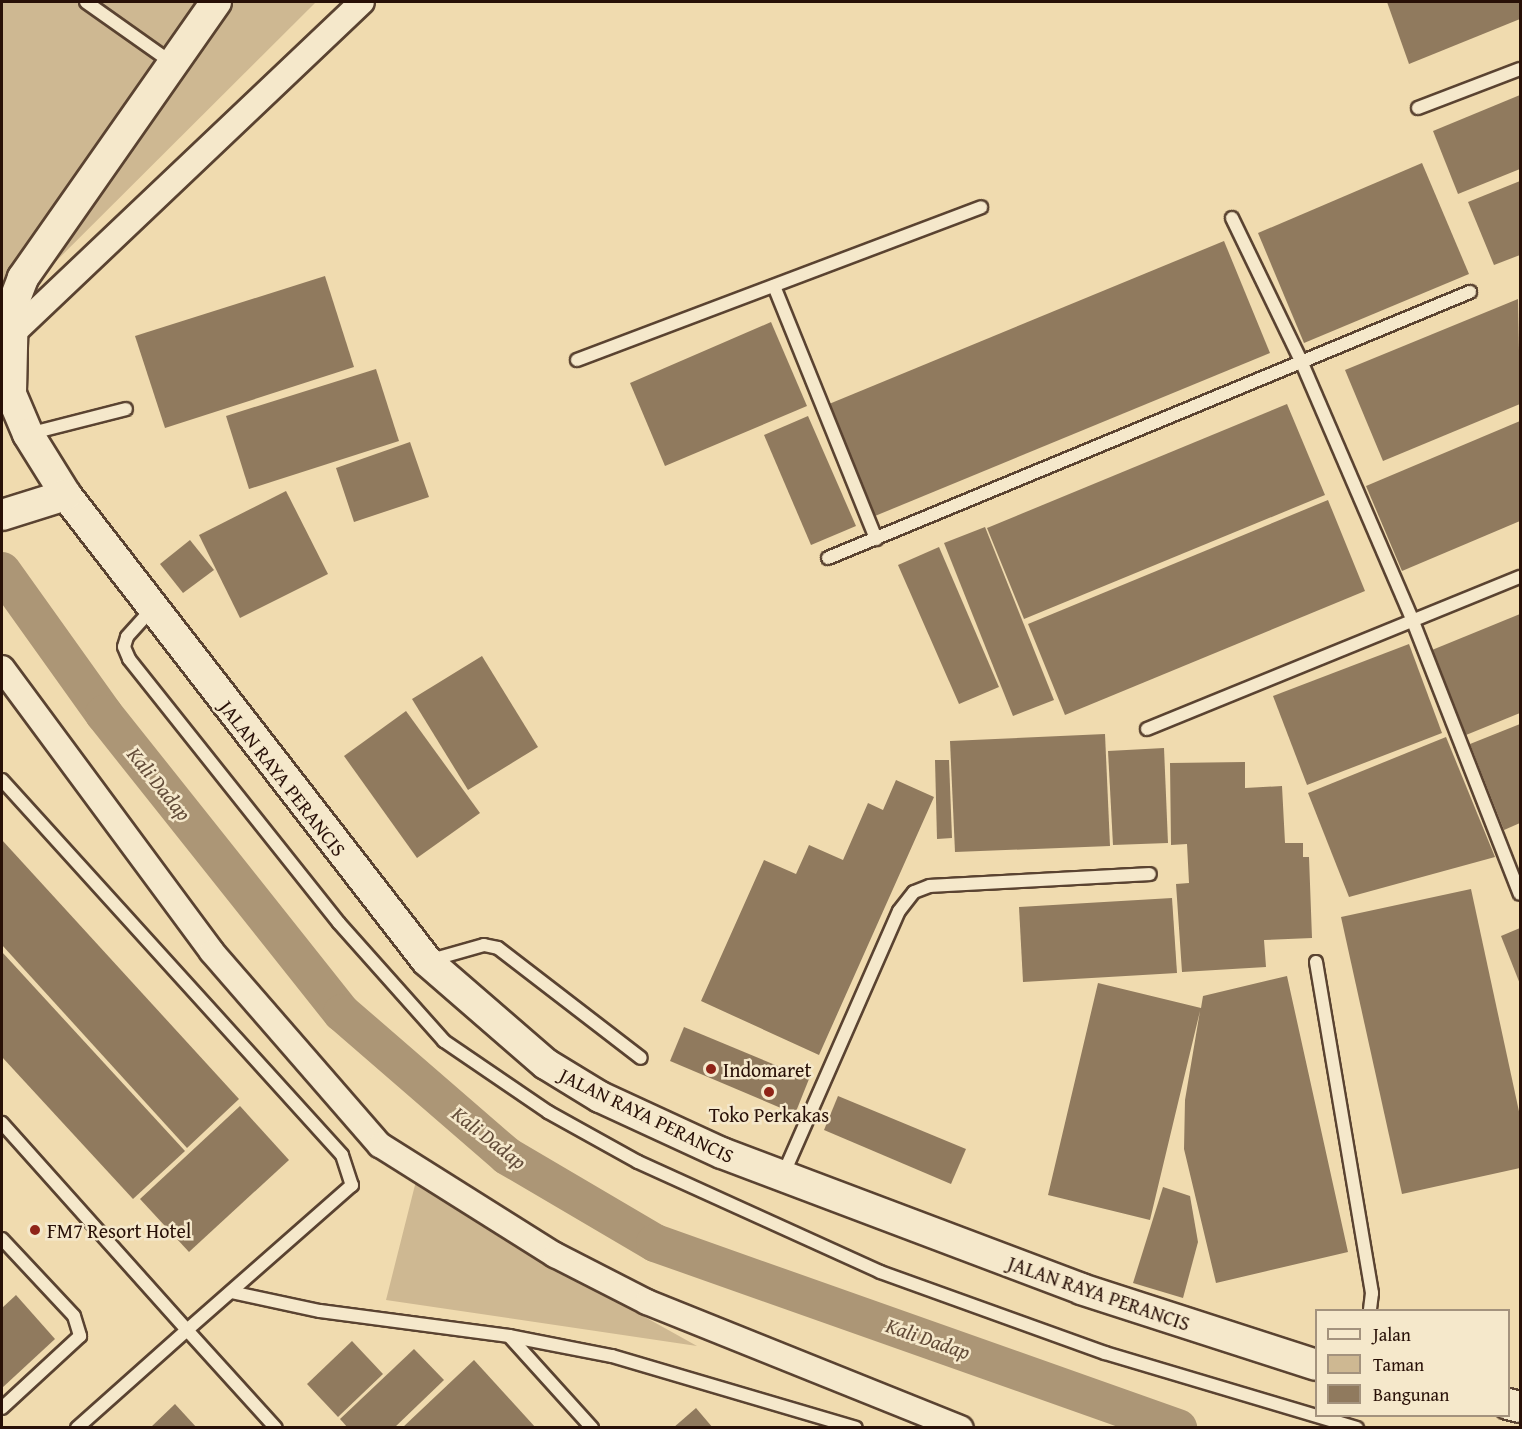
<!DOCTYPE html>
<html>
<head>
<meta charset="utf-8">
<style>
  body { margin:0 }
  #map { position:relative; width:1522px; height:1429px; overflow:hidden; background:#f0dbaf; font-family:"Gentium Book Plus",serif }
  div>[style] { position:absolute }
  .green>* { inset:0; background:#ceb892 }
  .river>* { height:38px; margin:-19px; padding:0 19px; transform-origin:19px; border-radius:19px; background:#ac9676 }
  .building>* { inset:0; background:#907a5e }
  .roads { filter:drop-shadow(2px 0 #5a4331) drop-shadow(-2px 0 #5a4331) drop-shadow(0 2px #5a4331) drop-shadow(0 -2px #5a4331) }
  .service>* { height:12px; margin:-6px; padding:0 6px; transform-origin:6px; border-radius:6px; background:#f5e8cb }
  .minor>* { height:24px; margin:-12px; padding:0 12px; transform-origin:12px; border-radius:12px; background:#f5e8cb }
  .tertiary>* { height:30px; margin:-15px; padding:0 15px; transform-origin:15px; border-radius:15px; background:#f5e8cb }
  .dots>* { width:16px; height:16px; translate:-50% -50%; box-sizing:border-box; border:3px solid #f5e8cb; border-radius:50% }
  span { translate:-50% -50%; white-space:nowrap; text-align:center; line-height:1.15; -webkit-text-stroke:5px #f5e8cb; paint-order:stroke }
  .street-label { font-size:20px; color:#281007 }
  .poi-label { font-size:20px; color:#281007 }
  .left { translate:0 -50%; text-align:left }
  .water-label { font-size:21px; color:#634c39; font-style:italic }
  .frame { position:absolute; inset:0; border:3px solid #281007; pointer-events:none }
  .legend { position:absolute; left:1315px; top:1309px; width:195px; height:108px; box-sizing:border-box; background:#f5e8cb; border:2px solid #a3927d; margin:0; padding:8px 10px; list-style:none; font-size:18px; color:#281007 }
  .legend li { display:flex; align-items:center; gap:12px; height:30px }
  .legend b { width:30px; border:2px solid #a3927d }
</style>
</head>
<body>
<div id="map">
  <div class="green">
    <div style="clip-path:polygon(2px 2px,316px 2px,2px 315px)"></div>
    <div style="clip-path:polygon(416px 1181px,555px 1267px,697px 1346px,386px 1300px)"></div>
  </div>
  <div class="river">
    <div style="left:2px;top:571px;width:176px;rotate:54.5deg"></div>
    <div style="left:104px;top:714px;width:382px;rotate:51.5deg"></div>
    <div style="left:342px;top:1013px;width:218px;rotate:40.9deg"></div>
    <div style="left:507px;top:1156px;width:172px;rotate:30.4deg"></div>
    <div style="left:655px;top:1243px;width:555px;rotate:19.48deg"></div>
  </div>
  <div class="building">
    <div style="clip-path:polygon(1387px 2px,1520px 2px,1520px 19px,1409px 64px)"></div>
    <div style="clip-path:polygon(1520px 95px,1520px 169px,1458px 194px,1433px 131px)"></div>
    <div style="clip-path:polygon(1422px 163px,1469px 274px,1304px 343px,1258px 233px)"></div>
    <div style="clip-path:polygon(1520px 181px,1520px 255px,1494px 265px,1468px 202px)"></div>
    <div style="clip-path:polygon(1224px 241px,1270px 353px,875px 516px,829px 404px)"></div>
    <div style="clip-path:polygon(325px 276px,354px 367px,165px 428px,135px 336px)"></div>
    <div style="clip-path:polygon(1518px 299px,1520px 404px,1383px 461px,1345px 370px)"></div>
    <div style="clip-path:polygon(771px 322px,807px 406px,665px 466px,630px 383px)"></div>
    <div style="clip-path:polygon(376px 369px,399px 441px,249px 489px,226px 416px)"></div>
    <div style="clip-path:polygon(1287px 404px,1325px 495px,1024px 619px,987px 528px)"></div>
    <div style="clip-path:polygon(808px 416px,856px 526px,811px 545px,764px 435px)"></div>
    <div style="clip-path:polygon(1520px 421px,1520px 521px,1402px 571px,1366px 486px)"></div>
    <div style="clip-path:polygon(410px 442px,429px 497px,354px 522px,336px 468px)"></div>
    <div style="clip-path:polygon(286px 491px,328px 574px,240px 618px,199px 535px)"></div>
    <div style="clip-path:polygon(1328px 500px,1365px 591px,1065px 715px,1028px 624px)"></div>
    <div style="clip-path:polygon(985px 527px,1054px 700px,1013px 716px,944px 543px)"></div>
    <div style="clip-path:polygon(190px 540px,214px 570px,183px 593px,160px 564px)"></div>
    <div style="clip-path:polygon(939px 547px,999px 687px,959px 704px,898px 565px)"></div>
    <div style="clip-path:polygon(1520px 614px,1520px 713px,1466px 735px,1432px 650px)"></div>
    <div style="clip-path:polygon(1409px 644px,1442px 733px,1307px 785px,1273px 696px)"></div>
    <div style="clip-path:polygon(482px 656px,538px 747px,468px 790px,412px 699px)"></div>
    <div style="clip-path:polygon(406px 711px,480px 813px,417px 858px,344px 756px)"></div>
    <div style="clip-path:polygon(1520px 724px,1520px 823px,1504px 830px,1470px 744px)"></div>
    <div style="clip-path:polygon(1105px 734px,1110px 846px,955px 852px,950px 741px)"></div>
    <div style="clip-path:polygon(1446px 737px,1495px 857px,1349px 897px,1308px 793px)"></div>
    <div style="clip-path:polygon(1164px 748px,1168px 843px,1113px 845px,1108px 751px)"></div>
    <div style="clip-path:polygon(935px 760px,949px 760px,952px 838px,937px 839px)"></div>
    <div style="clip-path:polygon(1245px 762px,1245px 788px,1282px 786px,1285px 843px,1303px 843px,1303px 857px,1309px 857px,1312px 938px,1264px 940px,1266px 967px,1182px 972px,1176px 884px,1189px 883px,1187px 844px,1171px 845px,1170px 763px)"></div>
    <div style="clip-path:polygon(896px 780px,934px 797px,819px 1055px,701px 1001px,764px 860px,796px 874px,809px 845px,843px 860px,868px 803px,883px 810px)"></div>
    <div style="clip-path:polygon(2px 840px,239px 1099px,187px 1148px,2px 945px)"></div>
    <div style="clip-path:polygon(1471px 889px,1520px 1116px,1520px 1168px,1402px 1194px,1341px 917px)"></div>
    <div style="clip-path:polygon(1172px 898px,1177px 973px,1023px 982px,1019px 907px)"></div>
    <div style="clip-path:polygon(1520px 928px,1520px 984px,1501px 936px)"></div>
    <div style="clip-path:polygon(2px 952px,185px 1151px,133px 1199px,2px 1057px)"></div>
    <div style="clip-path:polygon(1287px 976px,1348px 1252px,1216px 1283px,1184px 1149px,1185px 1100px,1200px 1011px,1150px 1220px,1048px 1195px,1098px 983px,1201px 1008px,1203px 996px)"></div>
    <div style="clip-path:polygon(684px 1027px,809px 1079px,795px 1114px,670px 1061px)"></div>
    <div style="clip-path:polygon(838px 1096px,966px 1149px,951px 1184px,824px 1130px)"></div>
    <div style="clip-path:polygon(240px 1106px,289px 1160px,189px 1252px,140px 1199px)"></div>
    <div style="clip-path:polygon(1163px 1187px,1190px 1196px,1198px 1242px,1183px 1298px,1133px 1283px)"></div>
    <div style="clip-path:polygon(16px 1295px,55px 1339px,2px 1388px,2px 1308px)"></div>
    <div style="clip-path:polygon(352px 1341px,383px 1374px,338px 1417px,307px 1384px)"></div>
    <div style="clip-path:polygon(414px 1349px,444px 1380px,394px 1428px,348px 1428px,340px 1419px)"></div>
    <div style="clip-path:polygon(474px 1360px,536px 1428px,402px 1428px)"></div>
    <div style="clip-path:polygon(175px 1404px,197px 1428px,150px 1428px)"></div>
    <div style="clip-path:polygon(696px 1408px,713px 1428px,673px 1428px)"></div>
  </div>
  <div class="roads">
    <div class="service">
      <div style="left:86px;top:2px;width:105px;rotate:35.3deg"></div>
      <div style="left:1418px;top:108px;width:109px;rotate:-20.9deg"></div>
      <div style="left:1232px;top:218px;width:159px;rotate:64.2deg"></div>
      <div style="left:1301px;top:361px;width:281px;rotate:66.7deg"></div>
      <div style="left:1412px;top:619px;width:295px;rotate:68.6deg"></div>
      <div style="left:774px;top:286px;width:273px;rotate:68deg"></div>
      <div style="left:577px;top:360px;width:432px;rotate:-20.7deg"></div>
      <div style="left:28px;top:434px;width:101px;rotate:-14.3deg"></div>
      <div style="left:828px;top:558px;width:695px;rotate:-22.51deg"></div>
      <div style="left:151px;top:610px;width:36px;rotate:132deg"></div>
      <div style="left:127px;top:637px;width:10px;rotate:107deg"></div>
      <div style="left:124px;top:647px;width:13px;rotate:67deg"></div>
      <div style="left:129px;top:659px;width:337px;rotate:51.5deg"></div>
      <div style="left:339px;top:923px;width:158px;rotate:48.3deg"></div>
      <div style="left:444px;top:1041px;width:126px;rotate:34.3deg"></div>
      <div style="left:548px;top:1112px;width:103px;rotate:29.1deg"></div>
      <div style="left:638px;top:1162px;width:266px;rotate:24.4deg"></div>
      <div style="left:880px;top:1272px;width:239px;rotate:19.8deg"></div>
      <div style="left:1105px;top:1353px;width:263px;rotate:16.6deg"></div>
      <div style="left:1147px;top:729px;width:403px;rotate:-22.2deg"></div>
      <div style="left:2px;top:780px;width:506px;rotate:47.8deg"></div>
      <div style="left:342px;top:1155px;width:32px;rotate:72deg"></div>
      <div style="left:352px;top:1185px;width:220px;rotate:138.7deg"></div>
      <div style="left:187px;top:1330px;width:278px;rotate:-131.8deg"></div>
      <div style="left:431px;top:960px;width:55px;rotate:-15.8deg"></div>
      <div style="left:484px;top:945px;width:14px;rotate:12deg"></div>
      <div style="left:498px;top:948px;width:180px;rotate:37.6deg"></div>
      <div style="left:1316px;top:962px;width:336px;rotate:80.4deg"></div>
      <div style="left:1372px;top:1293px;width:17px;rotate:97deg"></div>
      <div style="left:783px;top:1175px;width:288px;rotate:-66.3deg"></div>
      <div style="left:899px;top:911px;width:24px;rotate:-52deg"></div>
      <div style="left:914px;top:892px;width:17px;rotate:-21deg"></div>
      <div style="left:930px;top:886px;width:220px;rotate:-3.1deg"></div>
      <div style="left:2px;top:1239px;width:105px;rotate:46.9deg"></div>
      <div style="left:74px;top:1316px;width:21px;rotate:73deg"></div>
      <div style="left:80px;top:1336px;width:106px;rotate:137.3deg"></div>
      <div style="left:231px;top:1292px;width:91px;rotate:12.1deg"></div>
      <div style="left:320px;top:1311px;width:191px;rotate:7.5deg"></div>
      <div style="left:509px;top:1336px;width:105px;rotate:11deg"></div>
      <div style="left:612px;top:1356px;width:254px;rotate:16.4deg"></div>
      <div style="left:509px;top:1336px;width:124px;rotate:47.9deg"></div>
      <div style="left:77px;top:1428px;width:147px;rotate:-41.7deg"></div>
      <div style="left:187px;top:1330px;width:132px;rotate:47.8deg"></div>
    </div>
    <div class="minor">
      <div style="left:10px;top:336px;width:485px;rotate:-43.5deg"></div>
      <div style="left:2px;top:668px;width:353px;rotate:53.5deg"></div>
      <div style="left:212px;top:952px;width:256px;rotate:49deg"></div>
      <div style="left:380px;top:1145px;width:207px;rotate:32.2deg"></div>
      <div style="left:555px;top:1255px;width:103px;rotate:27.1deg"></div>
      <div style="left:647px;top:1302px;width:338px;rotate:21.9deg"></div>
    </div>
    <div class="tertiary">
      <div style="left:216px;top:2px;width:337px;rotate:125deg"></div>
      <div style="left:23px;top:278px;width:28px;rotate:111deg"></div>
      <div style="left:13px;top:304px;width:90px;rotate:91.3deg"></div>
      <div style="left:11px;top:394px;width:43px;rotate:67deg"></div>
      <div style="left:28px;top:434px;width:72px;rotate:58.1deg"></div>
      <div style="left:66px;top:495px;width:589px;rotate:52.24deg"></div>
      <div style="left:427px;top:961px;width:157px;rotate:40.9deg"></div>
      <div style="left:546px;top:1064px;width:63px;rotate:31.4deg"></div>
      <div style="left:600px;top:1097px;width:134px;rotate:24.7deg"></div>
      <div style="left:722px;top:1153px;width:384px;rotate:20.7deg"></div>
      <div style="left:1081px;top:1289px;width:247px;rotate:17.9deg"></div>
      <div style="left:2px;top:515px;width:67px;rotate:-17.4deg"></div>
      <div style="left:1508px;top:1404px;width:12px;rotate:14deg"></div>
    </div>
  </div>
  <div class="dots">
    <div style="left:711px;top:1069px;background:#8f2418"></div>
    <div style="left:769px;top:1092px;background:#8f2418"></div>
    <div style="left:35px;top:1230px;background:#8f2418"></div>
  </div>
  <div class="street-label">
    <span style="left:283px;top:778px;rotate:52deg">JALAN RAYA PERANCIS</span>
    <span style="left:647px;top:1115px;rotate:26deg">JALAN RAYA PERANCIS</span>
    <span style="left:1099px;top:1293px;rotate:19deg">JALAN RAYA PERANCIS</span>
  </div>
  <div class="poi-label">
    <span class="left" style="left:723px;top:1069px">Indomaret</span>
    <span style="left:769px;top:1114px">Toko Perkakas</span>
    <span class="left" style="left:47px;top:1230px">FM7 Resort Hotel</span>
  </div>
  <div class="water-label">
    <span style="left:159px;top:784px;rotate:51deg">Kali Dadap</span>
    <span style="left:489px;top:1138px;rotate:38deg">Kali Dadap</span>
    <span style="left:928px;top:1339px;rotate:19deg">Kali Dadap</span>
  </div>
  <div class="frame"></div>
  <ul class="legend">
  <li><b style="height:8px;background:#f5e8cb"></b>Jalan</li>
  <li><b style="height:16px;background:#ceb892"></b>Taman</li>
  <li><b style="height:16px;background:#907a5e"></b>Bangunan</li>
  </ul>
</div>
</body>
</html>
